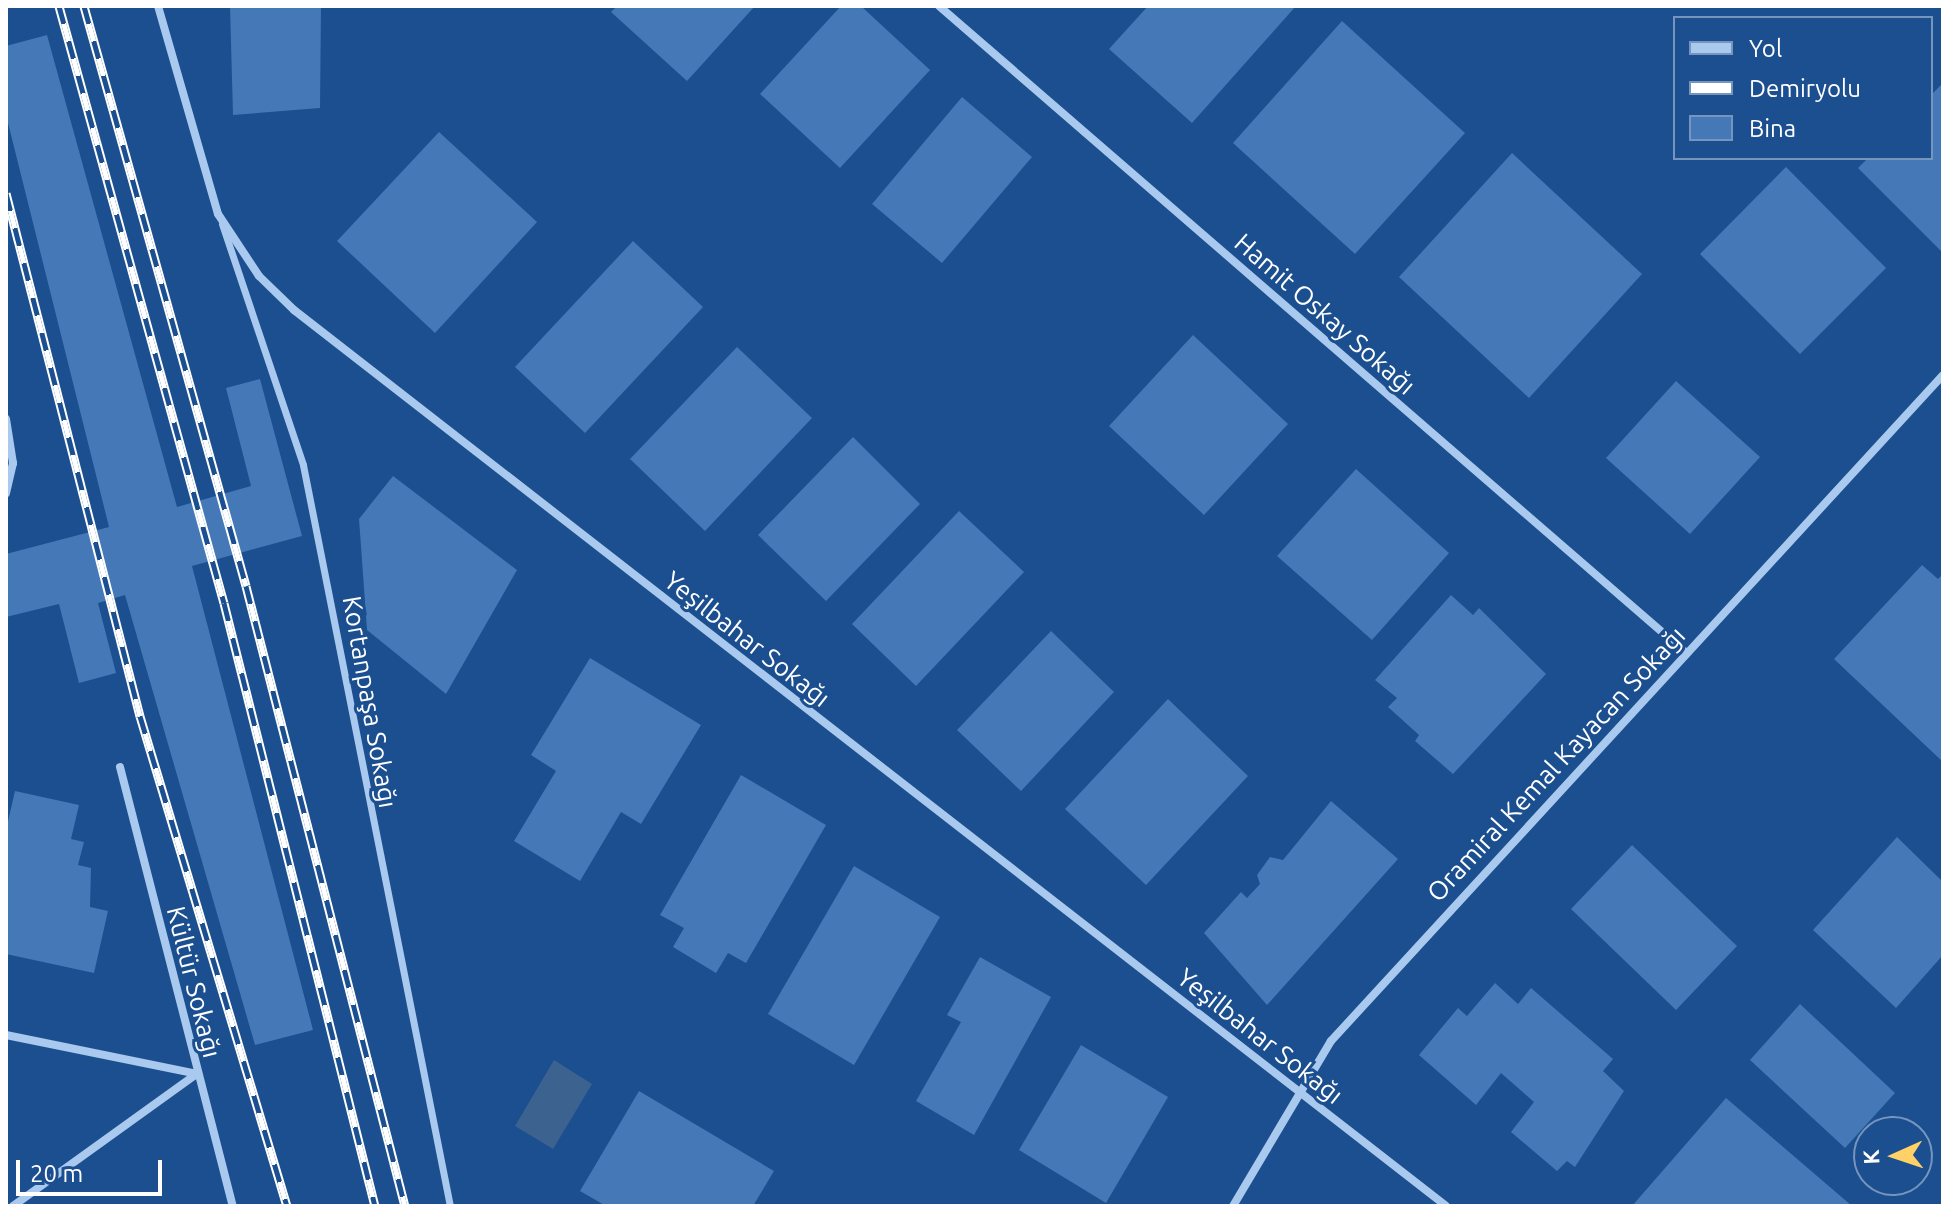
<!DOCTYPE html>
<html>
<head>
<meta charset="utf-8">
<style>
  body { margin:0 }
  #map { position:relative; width:1949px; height:1212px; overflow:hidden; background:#1b4f8f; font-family:Ubuntu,sans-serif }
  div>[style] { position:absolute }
  .water>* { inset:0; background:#3c6290 }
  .building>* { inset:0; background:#4478b7 }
  .pedestrian>* { height:7px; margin:-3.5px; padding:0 3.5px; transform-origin:3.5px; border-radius:3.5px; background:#a9c9ee }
  .minor>* { height:8px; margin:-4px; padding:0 4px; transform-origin:4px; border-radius:4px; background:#a9c9ee }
  .rail>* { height:9px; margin-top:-4.5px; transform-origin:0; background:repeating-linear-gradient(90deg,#1b4f8f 0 18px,#fff 0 36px); box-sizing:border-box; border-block:2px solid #fff }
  span { translate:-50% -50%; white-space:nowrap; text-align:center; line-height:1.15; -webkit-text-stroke:6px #1b4f8f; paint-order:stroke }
  .street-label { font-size:26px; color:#fff }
  .frame { position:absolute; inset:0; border:8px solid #fff; pointer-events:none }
  .legend { position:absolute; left:1673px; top:16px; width:260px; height:144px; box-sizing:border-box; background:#1b4f8f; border:2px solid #7695bc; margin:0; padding:10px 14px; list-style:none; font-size:24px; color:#fff }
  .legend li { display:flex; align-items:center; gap:16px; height:40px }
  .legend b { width:40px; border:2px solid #7695bc }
  .north { position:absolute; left:1853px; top:1116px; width:80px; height:80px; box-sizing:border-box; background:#1b4f8f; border:2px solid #7695bc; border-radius:50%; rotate:267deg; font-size:22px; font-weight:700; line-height:32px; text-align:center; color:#fff }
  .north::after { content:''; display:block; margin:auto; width:28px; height:36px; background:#ffd166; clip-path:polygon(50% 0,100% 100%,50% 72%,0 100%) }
  .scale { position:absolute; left:16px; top:1160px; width:146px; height:36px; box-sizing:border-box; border:4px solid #fff; border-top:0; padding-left:10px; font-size:24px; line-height:28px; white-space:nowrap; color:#fff; -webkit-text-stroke:6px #1b4f8f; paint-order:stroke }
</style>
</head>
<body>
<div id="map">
  <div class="water">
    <div style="clip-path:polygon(554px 1060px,592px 1084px,553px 1149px,515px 1126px)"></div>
  </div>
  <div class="building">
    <div style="clip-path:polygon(230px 6px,321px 6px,320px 108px,233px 115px)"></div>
    <div style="clip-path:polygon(617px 6px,755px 6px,687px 81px,611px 12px)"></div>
    <div style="clip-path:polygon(841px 6px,861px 6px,930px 70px,840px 168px,760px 94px)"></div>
    <div style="clip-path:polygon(1148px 6px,1296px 6px,1192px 123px,1109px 49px)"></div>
    <div style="clip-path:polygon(1342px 21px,1465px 133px,1355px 254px,1233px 143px)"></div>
    <div style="clip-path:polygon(47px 35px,177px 507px,251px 486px,226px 388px,260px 379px,302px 536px,192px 566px,313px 1030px,255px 1045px,125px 595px,98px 603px,116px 673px,79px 683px,59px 604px,6px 617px,6px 554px,109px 527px,6px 115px,6px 46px)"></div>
    <div style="clip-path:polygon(1943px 83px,1943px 253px,1858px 168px,1868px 158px,1931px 158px,1931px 95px)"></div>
    <div style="clip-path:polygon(962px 97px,1032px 157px,942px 263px,872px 204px)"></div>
    <div style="clip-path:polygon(439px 132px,537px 222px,435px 333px,337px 241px)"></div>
    <div style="clip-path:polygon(1512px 153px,1642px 274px,1529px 398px,1399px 277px)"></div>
    <div style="clip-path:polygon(1786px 167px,1886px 268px,1800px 354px,1700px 254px)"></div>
    <div style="clip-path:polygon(633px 241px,703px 307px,585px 433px,515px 367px)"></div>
    <div style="clip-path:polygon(1193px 335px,1288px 424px,1204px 515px,1109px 426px)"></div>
    <div style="clip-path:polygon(737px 347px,812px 418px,705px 531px,630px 459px)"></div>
    <div style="clip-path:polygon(1676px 381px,1760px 457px,1690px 534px,1606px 458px)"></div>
    <div style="clip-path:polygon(853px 437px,920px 504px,826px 601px,758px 535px)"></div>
    <div style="clip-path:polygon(1356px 469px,1449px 553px,1372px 640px,1277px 556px)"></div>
    <div style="clip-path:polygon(393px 476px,517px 570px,446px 694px,367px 630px,359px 519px)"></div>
    <div style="clip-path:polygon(959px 511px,1024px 572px,916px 686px,852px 624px)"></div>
    <div style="clip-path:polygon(1922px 565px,1938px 579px,1943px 574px,1943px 762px,1834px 659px)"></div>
    <div style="clip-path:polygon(1451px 595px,1473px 615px,1479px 608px,1546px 674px,1453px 774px,1415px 741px,1419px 735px,1388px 707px,1397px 698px,1375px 680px)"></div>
    <div style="clip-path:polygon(1051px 631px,1114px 692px,1021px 791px,957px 730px)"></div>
    <div style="clip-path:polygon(590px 658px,701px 725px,641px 824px,621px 812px,580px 881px,514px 841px,556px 771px,531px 755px)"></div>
    <div style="clip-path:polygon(1168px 699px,1248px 776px,1146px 885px,1065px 809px)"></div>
    <div style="clip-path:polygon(741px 775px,826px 825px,746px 963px,728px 953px,716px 973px,673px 947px,684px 928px,660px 915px)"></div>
    <div style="clip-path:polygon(15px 791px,79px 805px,71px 839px,84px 842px,78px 865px,91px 868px,90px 907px,108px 911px,94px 973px,6px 954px,6px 830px)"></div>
    <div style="clip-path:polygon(1331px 801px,1398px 859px,1267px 1005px,1204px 933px,1241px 892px,1247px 898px,1260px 884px,1257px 875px,1270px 857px,1283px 860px)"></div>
    <div style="clip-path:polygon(1897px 837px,1943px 882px,1943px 955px,1896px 1008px,1813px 930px)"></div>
    <div style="clip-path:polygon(1632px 845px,1737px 946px,1676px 1010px,1571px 909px)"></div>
    <div style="clip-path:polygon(854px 866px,940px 917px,854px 1065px,768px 1014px)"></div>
    <div style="clip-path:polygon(980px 957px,1051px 997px,974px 1135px,916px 1101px,961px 1022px,947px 1015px)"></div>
    <div style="clip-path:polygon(1495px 983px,1518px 1004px,1531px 988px,1613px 1059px,1603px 1071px,1624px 1091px,1575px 1167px,1567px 1161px,1557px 1171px,1511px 1132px,1534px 1102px,1501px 1073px,1476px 1105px,1419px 1055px,1458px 1008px,1467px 1016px)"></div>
    <div style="clip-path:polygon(1800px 1004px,1895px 1093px,1845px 1148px,1750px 1060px)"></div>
    <div style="clip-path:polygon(1081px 1045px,1168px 1097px,1106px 1203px,1019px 1150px)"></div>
    <div style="clip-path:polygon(639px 1091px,774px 1171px,753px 1206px,606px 1206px,580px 1191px)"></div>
    <div style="clip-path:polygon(1726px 1098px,1852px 1206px,1632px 1206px)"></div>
  </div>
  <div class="pedestrian">
    <div style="left:222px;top:224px;width:254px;rotate:71.4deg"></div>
    <div style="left:303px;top:465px;width:755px;rotate:78.78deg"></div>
  </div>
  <div class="minor">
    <div style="left:158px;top:6px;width:216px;rotate:73.9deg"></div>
    <div style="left:218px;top:214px;width:74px;rotate:56.5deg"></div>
    <div style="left:259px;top:276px;width:49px;rotate:44.2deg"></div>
    <div style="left:294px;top:310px;width:1459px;rotate:37.87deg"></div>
    <div style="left:939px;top:6px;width:987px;rotate:40.89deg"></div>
    <div style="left:6px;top:419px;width:45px;rotate:81deg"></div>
    <div style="left:13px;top:463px;width:31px;rotate:103deg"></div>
    <div style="left:120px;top:767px;width:453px;rotate:75.6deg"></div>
    <div style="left:6px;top:1035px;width:195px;rotate:11.5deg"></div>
    <div style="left:13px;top:1206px;width:226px;rotate:-35.7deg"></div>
    <div style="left:1233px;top:1206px;width:192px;rotate:-59.3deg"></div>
    <div style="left:1331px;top:1041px;width:904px;rotate:-47.42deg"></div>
  </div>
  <div class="rail">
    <div style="left:59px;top:6px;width:619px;rotate:74.55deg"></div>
    <div style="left:224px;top:603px;width:622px;rotate:75.94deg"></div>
    <div style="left:84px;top:6px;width:602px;rotate:74.39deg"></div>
    <div style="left:246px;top:586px;width:640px;rotate:75.62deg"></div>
    <div style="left:6px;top:193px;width:540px;rotate:75.63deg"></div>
    <div style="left:140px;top:716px;width:512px;rotate:73.3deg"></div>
  </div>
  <div class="street-label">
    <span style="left:1325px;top:314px;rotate:41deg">Hamit Oskay Sokağı</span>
    <span style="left:747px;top:639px;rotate:38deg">Yeşilbahar Sokağı</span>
    <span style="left:370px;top:702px;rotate:80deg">Kortanpaşa Sokağı</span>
    <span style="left:1556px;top:764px;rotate:-47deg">Oramiral Kemal Kayacan Sokağı</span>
    <span style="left:194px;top:982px;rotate:76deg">Kültür Sokağı</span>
    <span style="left:1260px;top:1036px;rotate:38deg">Yeşilbahar Sokağı</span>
  </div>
  <div class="frame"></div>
  <ul class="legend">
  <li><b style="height:10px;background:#a9c9ee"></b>Yol</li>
  <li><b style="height:10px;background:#fff"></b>Demiryolu</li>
  <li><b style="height:22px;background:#4478b7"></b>Bina</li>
  </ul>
  <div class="north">K</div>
  <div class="scale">20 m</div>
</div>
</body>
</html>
